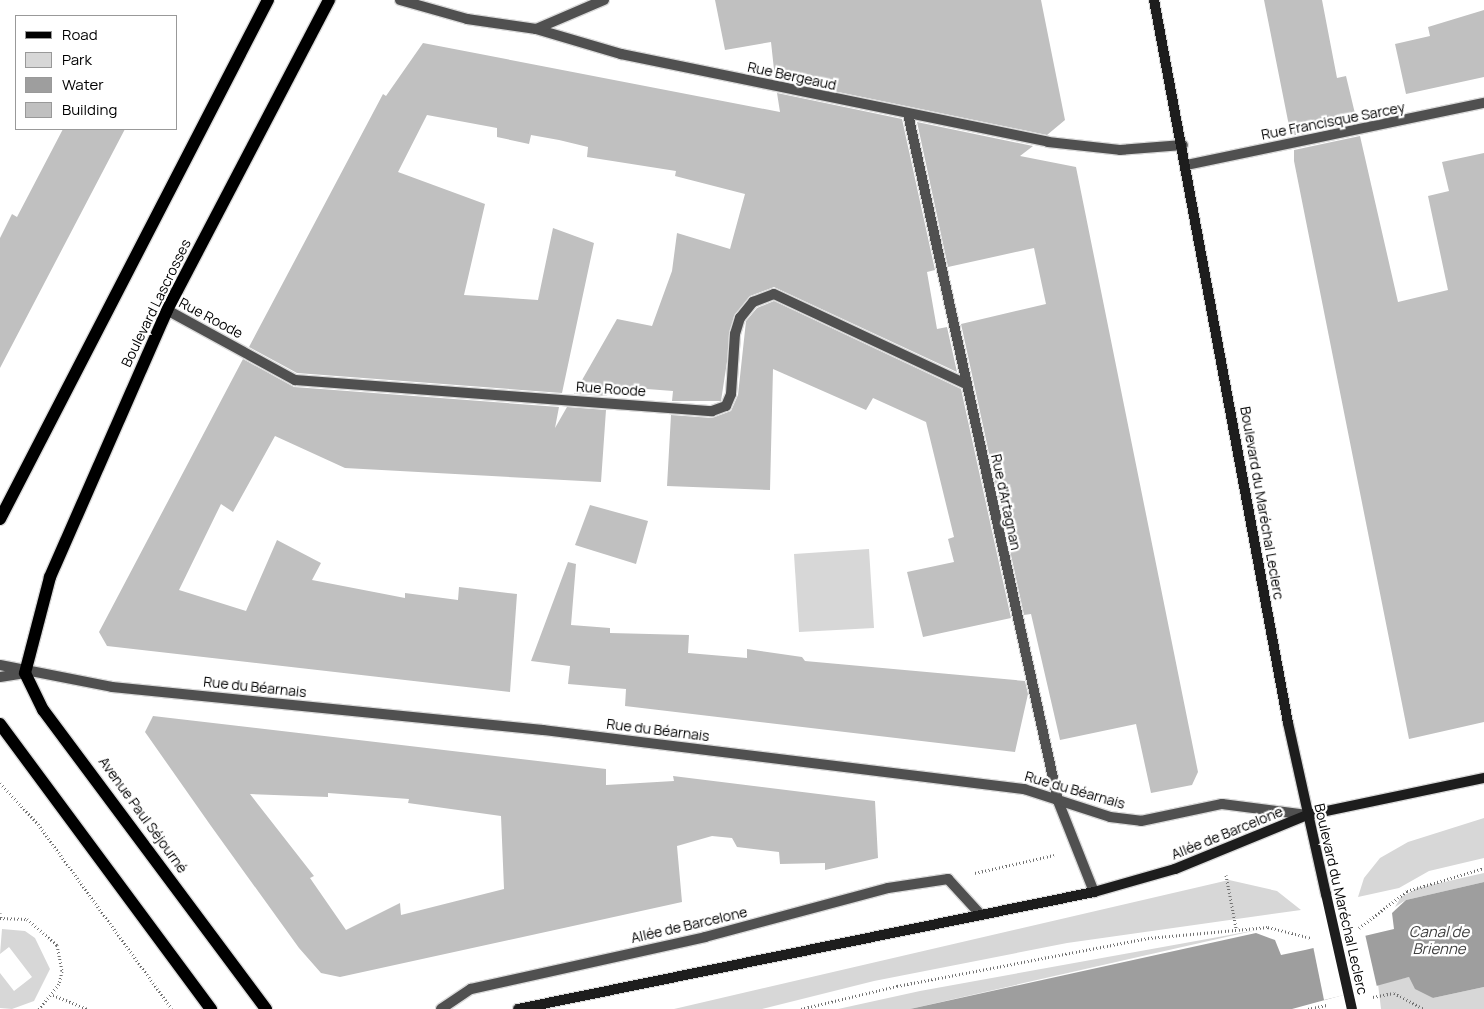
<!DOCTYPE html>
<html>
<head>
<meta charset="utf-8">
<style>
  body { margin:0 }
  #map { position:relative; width:1484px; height:1009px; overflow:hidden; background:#fff; font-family:Manrope,sans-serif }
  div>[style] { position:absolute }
  .green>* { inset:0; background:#d7d7d7 }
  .water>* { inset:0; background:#9e9e9e }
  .pier>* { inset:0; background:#fff }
  .building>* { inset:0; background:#c0c0c0 }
  .path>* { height:3px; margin-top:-1.5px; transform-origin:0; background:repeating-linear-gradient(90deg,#727272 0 1px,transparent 0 3.5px) }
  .roads { filter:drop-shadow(1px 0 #dbdbdb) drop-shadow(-1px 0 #dbdbdb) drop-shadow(0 1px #dbdbdb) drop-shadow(0 -1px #dbdbdb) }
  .lane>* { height:10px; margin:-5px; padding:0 5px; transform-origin:5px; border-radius:5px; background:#505050 }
  .street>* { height:10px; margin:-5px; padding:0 5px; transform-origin:5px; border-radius:5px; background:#505050 }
  .secondary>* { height:10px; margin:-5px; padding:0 5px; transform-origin:5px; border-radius:5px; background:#1d1d1d }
  .primary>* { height:12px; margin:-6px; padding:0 6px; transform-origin:6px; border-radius:6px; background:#000 }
  .secondary-bridge>* { height:10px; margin:-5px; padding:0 5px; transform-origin:5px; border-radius:5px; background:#1d1d1d }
  span { translate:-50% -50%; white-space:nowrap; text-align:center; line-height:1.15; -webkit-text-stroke:4.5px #fff; paint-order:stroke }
  .street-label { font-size:14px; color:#000 }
  .water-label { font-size:15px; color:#3f3f3f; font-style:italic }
  .legend { position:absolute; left:15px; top:15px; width:162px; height:115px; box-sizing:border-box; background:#fff; border:1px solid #999; margin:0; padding:6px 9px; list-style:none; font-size:15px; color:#000 }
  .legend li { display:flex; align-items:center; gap:10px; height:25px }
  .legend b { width:25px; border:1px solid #999 }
</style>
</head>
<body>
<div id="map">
  <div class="green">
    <div style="clip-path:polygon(869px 549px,874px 628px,799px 632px,794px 554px)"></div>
    <div style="clip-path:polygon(1484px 818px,1484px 858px,1429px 871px,1399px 888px,1358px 897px,1364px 878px,1380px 858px,1408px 842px)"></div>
    <div style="clip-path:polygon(1484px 873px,1484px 882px,1406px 900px,1395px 907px,1401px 897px,1418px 888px)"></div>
    <div style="clip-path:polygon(1229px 880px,1277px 891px,1301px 910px,1067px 943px,874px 981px,762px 1009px,674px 1009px)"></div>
    <div style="clip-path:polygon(2px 929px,25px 931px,35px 938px,50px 969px,34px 1001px,12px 1009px,0 1008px,0 973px,14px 991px,32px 977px,9px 947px,0 954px)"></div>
    <div style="clip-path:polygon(1257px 930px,910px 1009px,838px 1009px,920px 991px)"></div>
    <div style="clip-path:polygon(1409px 977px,1433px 998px,1484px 987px,1484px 1009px,1381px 1009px,1378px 984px)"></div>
  </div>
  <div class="water">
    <div style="clip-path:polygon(1484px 882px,1484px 987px,1433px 998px,1415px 989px,1409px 977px,1292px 1009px,910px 1009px,1256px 933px,1275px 940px,1281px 955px,1305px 950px,1394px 929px,1392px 913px,1406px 900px)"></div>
  </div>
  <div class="pier">
    <div style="clip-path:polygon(1365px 934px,1377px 987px,1324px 1000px,1313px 946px)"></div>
  </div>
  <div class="building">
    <div style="clip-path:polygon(715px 0,1041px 0,1065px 120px,1047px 135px,775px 79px,771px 42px,725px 50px)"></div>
    <div style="clip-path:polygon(1264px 0,1322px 0,1337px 78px,1346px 76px,1357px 122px,1291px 136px)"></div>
    <div style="clip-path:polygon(1484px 10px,1484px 77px,1406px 94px,1395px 44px,1430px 36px,1428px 27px)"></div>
    <div style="clip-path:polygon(423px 43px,780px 112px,777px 93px,902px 119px,935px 270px,927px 272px,937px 329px,947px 327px,957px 372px,774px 287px,750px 296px,734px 316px,721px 401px,672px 401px,673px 391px,608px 386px,607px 396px,574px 394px,617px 319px,652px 326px,672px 271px,677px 233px,730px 249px,745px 194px,675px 176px,676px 171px,587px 157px,588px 147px,559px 140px,531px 135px,529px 144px,497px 137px,497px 128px,427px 115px,398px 172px,485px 204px,464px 295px,538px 300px,553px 228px,594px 243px,562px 393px,297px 373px,249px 347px,383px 94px,386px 96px)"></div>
    <div style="clip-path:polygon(917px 122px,1033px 146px,1020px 156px,1076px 167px,1198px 772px,1192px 785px,1151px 793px,1136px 724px,1060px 740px,1031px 614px,1024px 615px,961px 324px,1046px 304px,1034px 248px,948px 267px)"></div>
    <div style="clip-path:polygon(63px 129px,125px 129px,0 368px,0 238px,12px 214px,17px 217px)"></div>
    <div style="clip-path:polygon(1360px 136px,1398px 302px,1448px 290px,1428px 196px,1449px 191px,1442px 162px,1484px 153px,1484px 722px,1409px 739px,1294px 161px,1294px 150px)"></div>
    <div style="clip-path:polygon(774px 301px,961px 389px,1011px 618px,923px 637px,907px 572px,954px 562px,948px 539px,954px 537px,926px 422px,873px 398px,866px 410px,773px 369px,770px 490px,667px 486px,671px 415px,712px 418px,731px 411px,738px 395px,746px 321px,757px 308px)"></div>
    <div style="clip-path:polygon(243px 359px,294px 387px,559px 407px,555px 428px,567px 407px,606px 410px,601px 482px,345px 468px,275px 436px,233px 512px,221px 504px,179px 590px,246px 611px,277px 540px,321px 563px,312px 580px,405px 598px,405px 593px,458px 600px,459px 587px,517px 594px,510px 692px,107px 646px,99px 632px)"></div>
    <div style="clip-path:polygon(590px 505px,648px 521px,636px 564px,575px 545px)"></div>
    <div style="clip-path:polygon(568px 562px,576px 564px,571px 625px,610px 628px,610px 633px,689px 635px,688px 653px,747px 658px,747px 649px,802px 657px,805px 661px,1025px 681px,1028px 694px,1015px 752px,625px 706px,626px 689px,568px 684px,570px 666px,531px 661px)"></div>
    <div style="clip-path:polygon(evenodd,153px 716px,606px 769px,606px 785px,674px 781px,673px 776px,875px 801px,878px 858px,825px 870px,825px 863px,780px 864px,779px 852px,737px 847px,732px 838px,712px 836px,677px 846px,682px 902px,340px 977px,321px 973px,299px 948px,211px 826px,145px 732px,153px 716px,328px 793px,409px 799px,408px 803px,501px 816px,504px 889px,401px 915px,400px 903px,346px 930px,310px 878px,314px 876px,250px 794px,328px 797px,328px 793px)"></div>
  </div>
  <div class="path">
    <div style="left:0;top:783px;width:56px;rotate:47.2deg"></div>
    <div style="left:38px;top:824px;width:228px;rotate:54.1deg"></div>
    <div style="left:975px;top:873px;width:81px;rotate:-12.8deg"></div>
    <div style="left:1226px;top:875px;width:54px;rotate:79.3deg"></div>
    <div style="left:0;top:913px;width:5px;rotate:79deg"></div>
    <div style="left:0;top:918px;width:27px;rotate:2deg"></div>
    <div style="left:27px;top:919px;width:40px;rotate:41deg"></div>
    <div style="left:57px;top:945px;width:26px;rotate:79deg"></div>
    <div style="left:62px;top:971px;width:13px;rotate:103deg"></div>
    <div style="left:59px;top:984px;width:32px;rotate:129deg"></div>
    <div style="left:1359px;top:928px;width:61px;rotate:-37.6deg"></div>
    <div style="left:1407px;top:891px;width:80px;rotate:-16.6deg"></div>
    <div style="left:53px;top:995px;width:37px;rotate:22deg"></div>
    <div style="left:1373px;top:997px;width:21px;rotate:-11deg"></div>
    <div style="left:1394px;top:993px;width:34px;rotate:28deg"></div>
    <div style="left:801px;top:1009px;width:99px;rotate:-13.5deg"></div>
    <div style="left:897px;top:986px;width:256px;rotate:-10.8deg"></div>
    <div style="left:1148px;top:938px;width:121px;rotate:-5.2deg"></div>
    <div style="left:1268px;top:927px;width:44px;rotate:14.3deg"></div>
    <div style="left:1308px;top:1009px;width:19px;rotate:-12deg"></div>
  </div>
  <div class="roads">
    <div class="lane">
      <div style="left:441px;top:1009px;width:36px;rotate:-34deg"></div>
      <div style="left:471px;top:989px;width:240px;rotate:-12.5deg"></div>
      <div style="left:705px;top:937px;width:189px;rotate:-15deg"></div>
      <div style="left:888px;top:888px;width:61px;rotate:-8.5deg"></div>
      <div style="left:948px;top:879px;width:49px;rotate:47.5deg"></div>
    </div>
    <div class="street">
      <div style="left:400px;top:0;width:70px;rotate:15.8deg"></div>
      <div style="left:467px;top:19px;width:70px;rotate:8.2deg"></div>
      <div style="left:536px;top:29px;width:89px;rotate:16.4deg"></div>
      <div style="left:621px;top:54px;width:436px;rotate:11.6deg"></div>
      <div style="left:1048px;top:142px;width:72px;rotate:6.3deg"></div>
      <div style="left:1120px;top:150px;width:63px;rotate:-4.5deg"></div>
      <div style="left:536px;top:29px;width:74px;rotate:-23.1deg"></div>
      <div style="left:908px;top:114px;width:703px;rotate:77.68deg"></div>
      <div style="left:1058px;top:801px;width:98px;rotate:68.4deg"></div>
      <div style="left:1186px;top:165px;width:304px;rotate:-11.8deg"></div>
      <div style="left:167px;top:310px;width:146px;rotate:28.7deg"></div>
      <div style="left:295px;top:380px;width:418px;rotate:4.3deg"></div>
      <div style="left:712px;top:411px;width:15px;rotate:-20deg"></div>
      <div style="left:726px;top:406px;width:13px;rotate:-67deg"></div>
      <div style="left:731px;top:394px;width:60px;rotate:-86.2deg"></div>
      <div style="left:735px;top:334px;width:17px;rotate:-73deg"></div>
      <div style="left:740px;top:318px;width:21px;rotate:-51deg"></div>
      <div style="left:753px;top:302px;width:22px;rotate:-21deg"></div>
      <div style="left:774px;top:294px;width:212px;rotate:25.1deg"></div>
      <div style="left:0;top:665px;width:114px;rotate:11.1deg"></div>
      <div style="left:112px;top:687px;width:433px;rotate:5.7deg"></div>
      <div style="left:543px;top:730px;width:485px;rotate:7deg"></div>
      <div style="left:1024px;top:789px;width:90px;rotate:18deg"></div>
      <div style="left:1110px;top:817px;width:31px;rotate:7deg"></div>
      <div style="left:1141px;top:821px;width:83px;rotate:-11.9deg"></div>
      <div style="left:1222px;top:804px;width:86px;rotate:7.4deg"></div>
      <div style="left:0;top:677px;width:24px;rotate:-9deg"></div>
    </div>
    <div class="secondary">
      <div style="left:1154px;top:0;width:735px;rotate:79.5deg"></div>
      <div style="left:1288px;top:723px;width:175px;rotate:77.5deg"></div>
      <div style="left:518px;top:1009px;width:588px;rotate:-11.48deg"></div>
      <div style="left:1094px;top:892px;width:84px;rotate:-15.9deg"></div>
      <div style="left:1175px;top:869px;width:143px;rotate:-22.2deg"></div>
      <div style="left:1307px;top:815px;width:181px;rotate:-11.8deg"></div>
    </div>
    <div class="primary">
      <div style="left:0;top:519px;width:584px;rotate:-62.69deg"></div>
      <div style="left:0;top:724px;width:355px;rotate:53.5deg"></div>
      <div style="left:266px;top:1009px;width:373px;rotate:-126.7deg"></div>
      <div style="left:43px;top:710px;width:41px;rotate:-115.9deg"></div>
      <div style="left:25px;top:673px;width:99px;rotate:-75.4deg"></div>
      <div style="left:50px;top:577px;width:292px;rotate:-66.3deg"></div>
      <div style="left:167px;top:310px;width:350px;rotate:-62.4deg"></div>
    </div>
  </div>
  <div class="secondary-bridge">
    <div style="left:1326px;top:894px;width:118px;rotate:77.3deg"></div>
  </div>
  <div class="street-label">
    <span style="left:792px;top:76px;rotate:12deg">Rue Bergeaud</span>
    <span style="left:1333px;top:121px;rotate:-11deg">Rue Francisque Sarcey</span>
    <span style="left:156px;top:303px;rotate:-64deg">Boulevard Lascrosses</span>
    <span style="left:211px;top:318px;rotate:28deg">Rue Roode</span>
    <span style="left:611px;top:389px;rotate:4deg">Rue Roode</span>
    <span style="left:1006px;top:502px;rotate:78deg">Rue d'Artagnan</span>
    <span style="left:1262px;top:503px;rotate:80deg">Boulevard du Maréchal Leclerc</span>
    <span style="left:255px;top:687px;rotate:6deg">Rue du Béarnais</span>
    <span style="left:658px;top:730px;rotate:7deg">Rue du Béarnais</span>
    <span style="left:1075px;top:790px;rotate:16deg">Rue du Béarnais</span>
    <span style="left:143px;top:815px;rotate:54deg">Avenue Paul Séjourné</span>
    <span style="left:1227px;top:833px;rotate:-22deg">Allée de Barcelone</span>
    <span style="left:1341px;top:899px;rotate:77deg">Boulevard du Maréchal Leclerc</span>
    <span style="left:689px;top:925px;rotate:-13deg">Allée de Barcelone</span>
  </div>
  <div class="water-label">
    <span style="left:1439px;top:940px">Canal de<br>Brienne</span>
  </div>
  <ul class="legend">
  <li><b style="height:6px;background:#000"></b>Road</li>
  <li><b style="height:14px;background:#d7d7d7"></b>Park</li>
  <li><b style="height:14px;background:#9e9e9e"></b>Water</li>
  <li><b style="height:14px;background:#c0c0c0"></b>Building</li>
  </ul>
</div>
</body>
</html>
